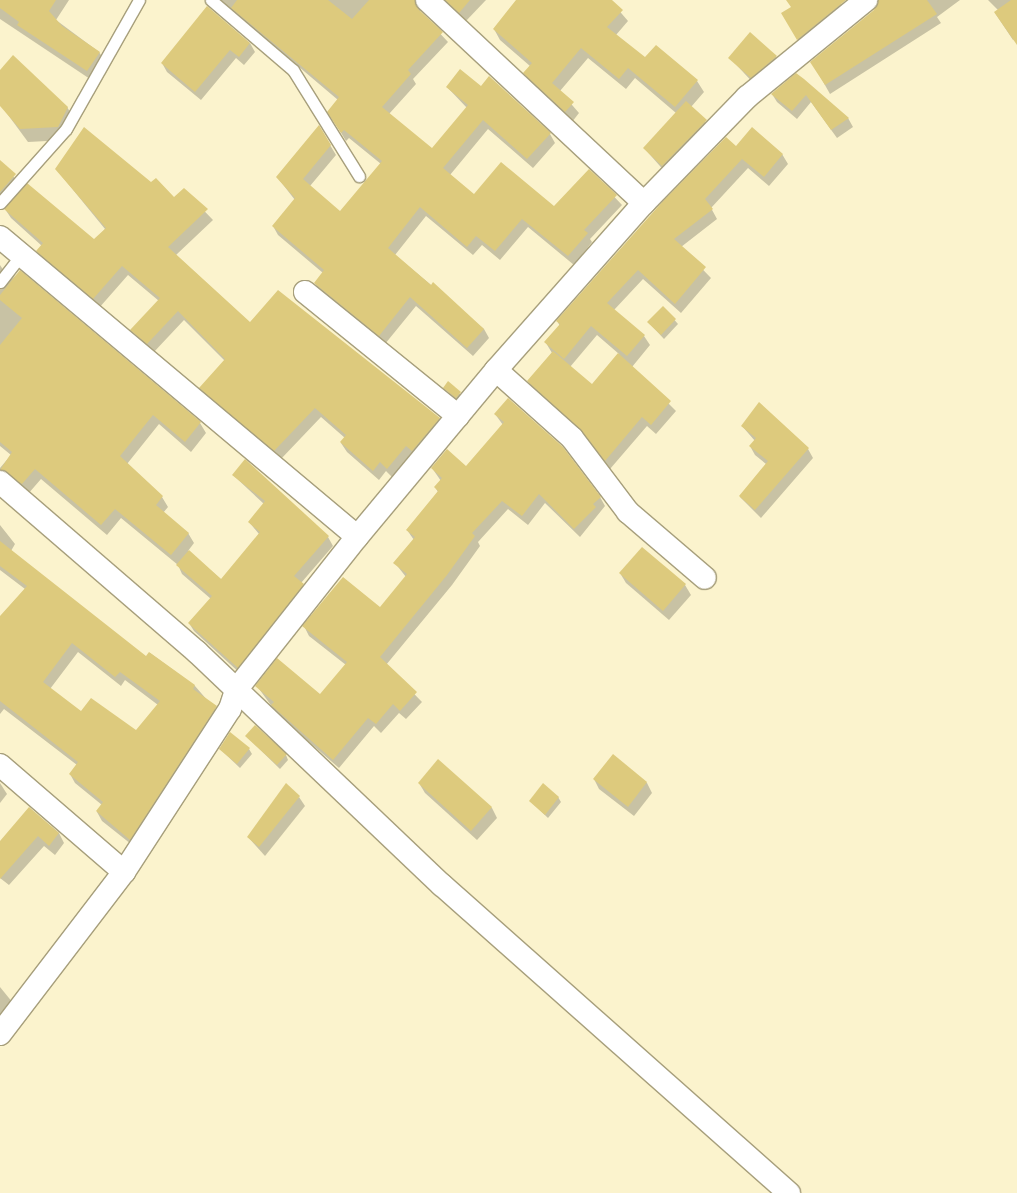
<!DOCTYPE html>
<html>
<head>
<meta charset="utf-8">
<style>
  body { margin:0 }
  #map { position:relative; width:1017px; height:1193px; overflow:hidden; background:#fbf3cd; font-family:"Sofia Sans Condensed",sans-serif }
  div>[style] { position:absolute }
  .shadow>* { inset:0; background:#0003 }
  .building>* { inset:0; background:#ddca7d }
  .roads { filter:drop-shadow(1px 0 #a79f7c) drop-shadow(-1px 0 #a79f7c) drop-shadow(0 1px #a79f7c) drop-shadow(0 -1px #a79f7c) }
  .service>* { height:11px; margin:-5.5px; padding:0 5.5px; transform-origin:5.5px; border-radius:5.5px; background:#fff }
  .minor>* { height:22px; margin:-11px; padding:0 11px; transform-origin:11px; border-radius:11px; background:#fff }
  span { translate:-50% -50%; white-space:nowrap; text-align:center; line-height:1.15; -webkit-text-stroke:3px #fbf3cd; paint-order:stroke }
</style>
</head>
<body>
<div id="map">
  <div class="shadow">
    <div style="clip-path:polygon(0 0,69px 0,56px 20px,99px 52px,106px 63px,93px 81px,0 19px)"></div>
    <div style="clip-path:polygon(220px 0,425px 0,420px 12px,448px 42px,413px 79px,416px 84px,389px 114px,432px 150px,467px 108px,447px 87px,481px 88px,550px 134px,555px 143px,533px 168px,488px 129px,450px 175px,475px 196px,555px 207px,589px 170px,622px 205px,590px 239px,592px 242px,574px 265px,528px 227px,500px 260px,482px 245px,473px 255px,426px 216px,395px 255px,484px 329px,489px 338px,473px 356px,416px 306px,385px 344px,320px 292px,315px 283px,323px 273px,278px 235px,273px 226px,295px 200px,277px 177px,330px 145px,336px 155px,310px 186px,340px 212px,381px 164px,349px 138px,346px 141px,334px 121px,338px 100px)"></div>
    <div style="clip-path:polygon(440px 0,486px 0,465px 22px)"></div>
    <div style="clip-path:polygon(518px 0,610px 0,628px 21px,616px 35px,645px 59px,697px 81px,704px 92px,691px 107px,711px 129px,667px 174px,644px 148px,676px 113px,635px 78px,626px 89px,588px 58px,560px 91px,579px 113px,572px 122px,531px 84px,525px 73px,530px 66px,500px 40px,494px 29px)"></div>
    <div style="clip-path:polygon(788px 0,839px 0,848px 17px,805px 52px,790px 26px,792px 8px)"></div>
    <div style="clip-path:polygon(889px 0,960px 0,937px 17px,941px 23px,830px 94px,812px 62px)"></div>
    <div style="clip-path:polygon(988px 0,1012px 0,1017px 5px,1017px 37px,1013px 40px,995px 13px,998px 10px)"></div>
    <div style="clip-path:polygon(750px 34px,776px 57px,782px 67px,757px 87px,730px 58px)"></div>
    <div style="clip-path:polygon(250px 43px,255px 52px,244px 65px,236px 58px,201px 100px,167px 72px,162px 63px)"></div>
    <div style="clip-path:polygon(0 72px,67px 107px,75px 120px,66px 140px,28px 142px,0 104px)"></div>
    <div style="clip-path:polygon(796px 74px,848px 118px,853px 127px,837px 138px,811px 102px,797px 119px,777px 102px,772px 94px)"></div>
    <div style="clip-path:polygon(evenodd,736px 147px,782px 154px,788px 164px,769px 186px,748px 168px,711px 208px,717px 219px,681px 247px,711px 278px,681px 313px,643px 279px,614px 310px,644px 336px,650px 345px,632px 367px,676px 411px,656px 434px,647px 426px,610px 469px,587px 438px,534px 390px,528px 381px,552px 353px,546px 343px,560px 326px,557px 321px,736px 147px,597px 335px,619px 354px,592px 385px,570px 367px,597px 335px)"></div>
    <div style="clip-path:polygon(0 162px,21px 185px,0 209px)"></div>
    <div style="clip-path:polygon(56px 169px,151px 184px,174px 199px,184px 190px,213px 220px,176px 255px,250px 323px,439px 418px,445px 428px,393px 478px,386px 471px,379px 480px,347px 452px,341px 443px,345px 438px,321px 417px,280px 460px,206px 398px,200px 388px,225px 361px,184px 320px,153px 353px,132px 330px,159px 301px,128px 275px,99px 308px,43px 261px,37px 251px,42px 246px,11px 218px,5px 209px,94px 241px,105px 229px)"></div>
    <div style="clip-path:polygon(0 265px,8px 277px,2px 287px,20px 272px,200px 423px,206px 433px,191px 452px,159px 424px,127px 464px,162px 497px,168px 507px,163px 513px,188px 533px,194px 543px,188px 551px,222px 580px,259px 534px,249px 522px,264px 504px,233px 475px,328px 537px,333px 546px,301px 583px,308px 594px,243px 676px,194px 631px,189px 623px,211px 599px,182px 574px,178px 565px,121px 518px,107px 535px,41px 479px,28px 494px,0 474px,0 468px,11px 455px,0 446px)"></div>
    <div style="clip-path:polygon(663px 307px,678px 324px,664px 339px,648px 322px)"></div>
    <div style="clip-path:polygon(448px 383px,463px 397px,459px 402px,444px 388px)"></div>
    <div style="clip-path:polygon(495px 414px,600px 497px,605px 506px,580px 537px,545px 503px,528px 525px,508px 509px,478px 542px,480px 546px,452px 585px,386px 665px,422px 702px,406px 719px,399px 713px,381px 733px,374px 726px,339px 768px,278px 715px,257px 686px,320px 696px,346px 665px,309px 636px,304px 626px,380px 609px,406px 577px,395px 563px,414px 540px,407px 530px,438px 492px,435px 487px,441px 481px,432px 468px,466px 467px,503px 425px)"></div>
    <div style="clip-path:polygon(742px 426px,808px 449px,813px 458px,761px 518px,740px 497px,766px 464px,755px 455px,750px 446px,755px 441px)"></div>
    <div style="clip-path:polygon(evenodd,0 525px,15px 544px,11px 551px,146px 657px,150px 653px,195px 686px,221px 716px,136px 848px,102px 821px,97px 812px,102px 805px,75px 783px,70px 774px,77px 765px,4px 709px,0 714px,0 617px,25px 589px,0 570px,0 525px,78px 652px,121px 686px,125px 680px,158px 705px,136px 732px,82px 713px,50px 689px,78px 652px)"></div>
    <div style="clip-path:polygon(620px 573px,685px 585px,691px 595px,669px 620px,626px 583px)"></div>
    <div style="clip-path:polygon(247px 737px,286px 755px,288px 760px,280px 769px)"></div>
    <div style="clip-path:polygon(220px 749px,249px 749px,252px 754px,240px 768px)"></div>
    <div style="clip-path:polygon(613px 755px,647px 783px,652px 793px,634px 816px,599px 789px,594px 779px)"></div>
    <div style="clip-path:polygon(439px 761px,492px 808px,497px 818px,477px 840px,425px 793px,419px 783px)"></div>
    <div style="clip-path:polygon(0 783px,7px 794px,0 803px)"></div>
    <div style="clip-path:polygon(299px 797px,305px 806px,265px 856px,248px 837px)"></div>
    <div style="clip-path:polygon(558px 797px,561px 802px,548px 818px,530px 801px)"></div>
    <div style="clip-path:polygon(29px 808px,59px 833px,64px 843px,55px 855px,44px 846px,9px 885px,0 878px,0 843px)"></div>
    <div style="clip-path:polygon(0 987px,13px 1003px,0 1020px)"></div>
  </div>
  <div class="building">
    <div style="clip-path:polygon(0 0,56px 0,49px 11px,62px 26px,100px 52px,87px 71px,17px 25px,19px 22px,0 8px)"></div>
    <div style="clip-path:polygon(237px 0,328px 0,352px 19px,369px 0,415px 0,418px 9px,443px 32px,408px 70px,411px 74px,382px 107px,432px 148px,468px 105px,446px 87px,460px 69px,481px 86px,489px 76px,551px 133px,527px 159px,483px 120px,443px 168px,474px 194px,501px 162px,554px 206px,589px 169px,617px 195px,584px 230px,588px 233px,568px 256px,522px 219px,495px 251px,476px 236px,467px 247px,420px 207px,388px 248px,431px 285px,433px 282px,484px 329px,467px 348px,410px 297px,379px 336px,314px 283px,324px 270px,272px 226px,295px 198px,276px 177px,319px 125px,331px 145px,303px 179px,340px 211px,382px 161px,344px 130px,341px 133px,327px 112px,339px 97px,231px 8px)"></div>
    <div style="clip-path:polygon(445px 0,470px 0,459px 13px)"></div>
    <div style="clip-path:polygon(516px 0,612px 0,623px 10px,607px 27px,645px 57px,656px 45px,698px 80px,675px 107px,628px 68px,619px 79px,581px 48px,552px 83px,574px 102px,565px 112px,523px 73px,532px 63px,493px 29px)"></div>
    <div style="clip-path:polygon(786px 0,846px 0,797px 40px,781px 13px,791px 7px)"></div>
    <div style="clip-path:polygon(878px 0,927px 0,937px 14px,825px 85px,810px 62px,874px 10px)"></div>
    <div style="clip-path:polygon(1011px 0,1017px 0,1017px 45px,994px 12px)"></div>
    <div style="clip-path:polygon(207px 6px,250px 43px,239px 57px,230px 50px,195px 92px,161px 63px)"></div>
    <div style="clip-path:polygon(750px 32px,777px 56px,751px 78px,728px 58px)"></div>
    <div style="clip-path:polygon(13px 55px,68px 107px,58px 127px,20px 129px,0 106px,0 70px)"></div>
    <div style="clip-path:polygon(796px 73px,804px 79px,849px 118px,831px 130px,806px 95px,792px 111px,771px 94px)"></div>
    <div style="clip-path:polygon(686px 101px,707px 120px,662px 166px,643px 148px)"></div>
    <div style="clip-path:polygon(84px 127px,151px 182px,156px 178px,174px 197px,184px 188px,208px 209px,168px 247px,250px 322px,278px 290px,440px 418px,412px 451px,406px 446px,387px 469px,380px 462px,373px 471px,340px 442px,346px 435px,315px 408px,274px 451px,199px 388px,225px 359px,178px 311px,147px 344px,130px 330px,160px 298px,122px 266px,93px 299px,36px 251px,43px 243px,4px 209px,27px 183px,94px 239px,106px 228px,55px 169px)"></div>
    <div style="clip-path:polygon(752px 127px,783px 154px,764px 177px,742px 159px,705px 199px,713px 209px,674px 239px,706px 267px,675px 304px,638px 270px,607px 303px,645px 335px,627px 356px,591px 326px,564px 359px,544px 342px,560px 324px,556px 321px,664px 200px,726px 137px,736px 146px)"></div>
    <div style="clip-path:polygon(0 160px,16px 174px,0 192px)"></div>
    <div style="clip-path:polygon(20px 270px,201px 422px,185px 442px,153px 415px,120px 456px,163px 496px,156px 505px,189px 533px,171px 555px,115px 509px,101px 525px,35px 469px,22px 484px,0 470px,12px 452px,0 442px,0 345px,22px 318px,0 300px,0 295px)"></div>
    <div style="clip-path:polygon(663px 306px,676px 319px,661px 335px,647px 322px)"></div>
    <div style="clip-path:polygon(553px 351px,592px 384px,618px 353px,671px 401px,651px 425px,642px 417px,605px 461px,580px 429px,527px 381px)"></div>
    <div style="clip-path:polygon(448px 381px,461px 392px,456px 398px,443px 388px)"></div>
    <div style="clip-path:polygon(508px 398px,563px 447px,601px 497px,593px 504px,596px 507px,574px 529px,539px 494px,522px 516px,502px 501px,472px 533px,475px 536px,447px 575px,380px 657px,417px 692px,400px 711px,393px 704px,376px 724px,368px 718px,333px 760px,271px 705px,274px 702px,255px 686px,277px 658px,320px 694px,347px 662px,302px 626px,343px 577px,380px 607px,407px 574px,393px 563px,415px 537px,406px 530px,438px 491px,434px 487px,442px 478px,431px 468px,447px 449px,466px 466px,504px 422px,494px 414px)"></div>
    <div style="clip-path:polygon(759px 402px,809px 448px,755px 510px,739px 496px,768px 461px,749px 446px,756px 438px,741px 426px)"></div>
    <div style="clip-path:polygon(245px 459px,329px 536px,294px 576px,304px 584px,238px 668px,188px 623px,212px 596px,176px 565px,189px 550px,221px 579px,260px 532px,248px 522px,265px 501px,232px 475px)"></div>
    <div style="clip-path:polygon(evenodd,0 541px,146px 656px,149px 652px,195px 685px,193px 689px,217px 706px,130px 840px,96px 811px,103px 802px,69px 774px,78px 762px,0 701px,0 616px,27px 586px,0 566px,0 541px,72px 643px,115px 677px,120px 672px,160px 701px,136px 730px,91px 698px,81px 711px,43px 682px,72px 643px)"></div>
    <div style="clip-path:polygon(642px 547px,686px 584px,663px 611px,619px 573px)"></div>
    <div style="clip-path:polygon(255px 725px,287px 754px,277px 765px,245px 736px)"></div>
    <div style="clip-path:polygon(230px 732px,250px 748px,237px 764px,219px 749px)"></div>
    <div style="clip-path:polygon(613px 754px,647px 782px,628px 807px,593px 779px)"></div>
    <div style="clip-path:polygon(438px 759px,492px 807px,471px 831px,418px 783px)"></div>
    <div style="clip-path:polygon(286px 783px,300px 796px,259px 847px,247px 837px)"></div>
    <div style="clip-path:polygon(543px 783px,559px 797px,545px 815px,529px 801px)"></div>
    <div style="clip-path:polygon(29px 807px,59px 833px,49px 846px,38px 836px,0 879px,0 841px)"></div>
  </div>
  <div class="roads">
    <div class="service">
      <div style="left:211px;top:0;width:108px;rotate:40.5deg"></div>
      <div style="left:293px;top:70px;width:125px;rotate:58.1deg"></div>
      <div style="left:0;top:203px;width:99px;rotate:-48.3deg"></div>
      <div style="left:66px;top:129px;width:148px;rotate:-60.5deg"></div>
      <div style="left:0;top:282px;width:34px;rotate:-52deg"></div>
    </div>
    <div class="minor">
      <div style="left:427px;top:0;width:297px;rotate:43.1deg"></div>
      <div style="left:0;top:237px;width:466px;rotate:40deg"></div>
      <div style="left:305px;top:292px;width:197px;rotate:39deg"></div>
      <div style="left:496px;top:370px;width:102px;rotate:41.8deg"></div>
      <div style="left:572px;top:438px;width:93px;rotate:52.9deg"></div>
      <div style="left:628px;top:512px;width:101px;rotate:40.6deg"></div>
      <div style="left:0;top:482px;width:260px;rotate:40.8deg"></div>
      <div style="left:197px;top:652px;width:338px;rotate:43.6deg"></div>
      <div style="left:442px;top:885px;width:464px;rotate:41.6deg"></div>
      <div style="left:0;top:765px;width:164px;rotate:40.8deg"></div>
      <div style="left:0;top:1034px;width:204px;rotate:-52.6deg"></div>
      <div style="left:124px;top:872px;width:194px;rotate:-57deg"></div>
      <div style="left:230px;top:709px;width:20px;rotate:-72deg"></div>
      <div style="left:236px;top:690px;width:195px;rotate:-51.7deg"></div>
      <div style="left:357px;top:537px;width:217px;rotate:-50.2deg"></div>
      <div style="left:496px;top:370px;width:223px;rotate:-48.5deg"></div>
      <div style="left:644px;top:203px;width:148px;rotate:-45.8deg"></div>
      <div style="left:747px;top:97px;width:154px;rotate:-39.2deg"></div>
    </div>
  </div>
</div>
</body>
</html>
